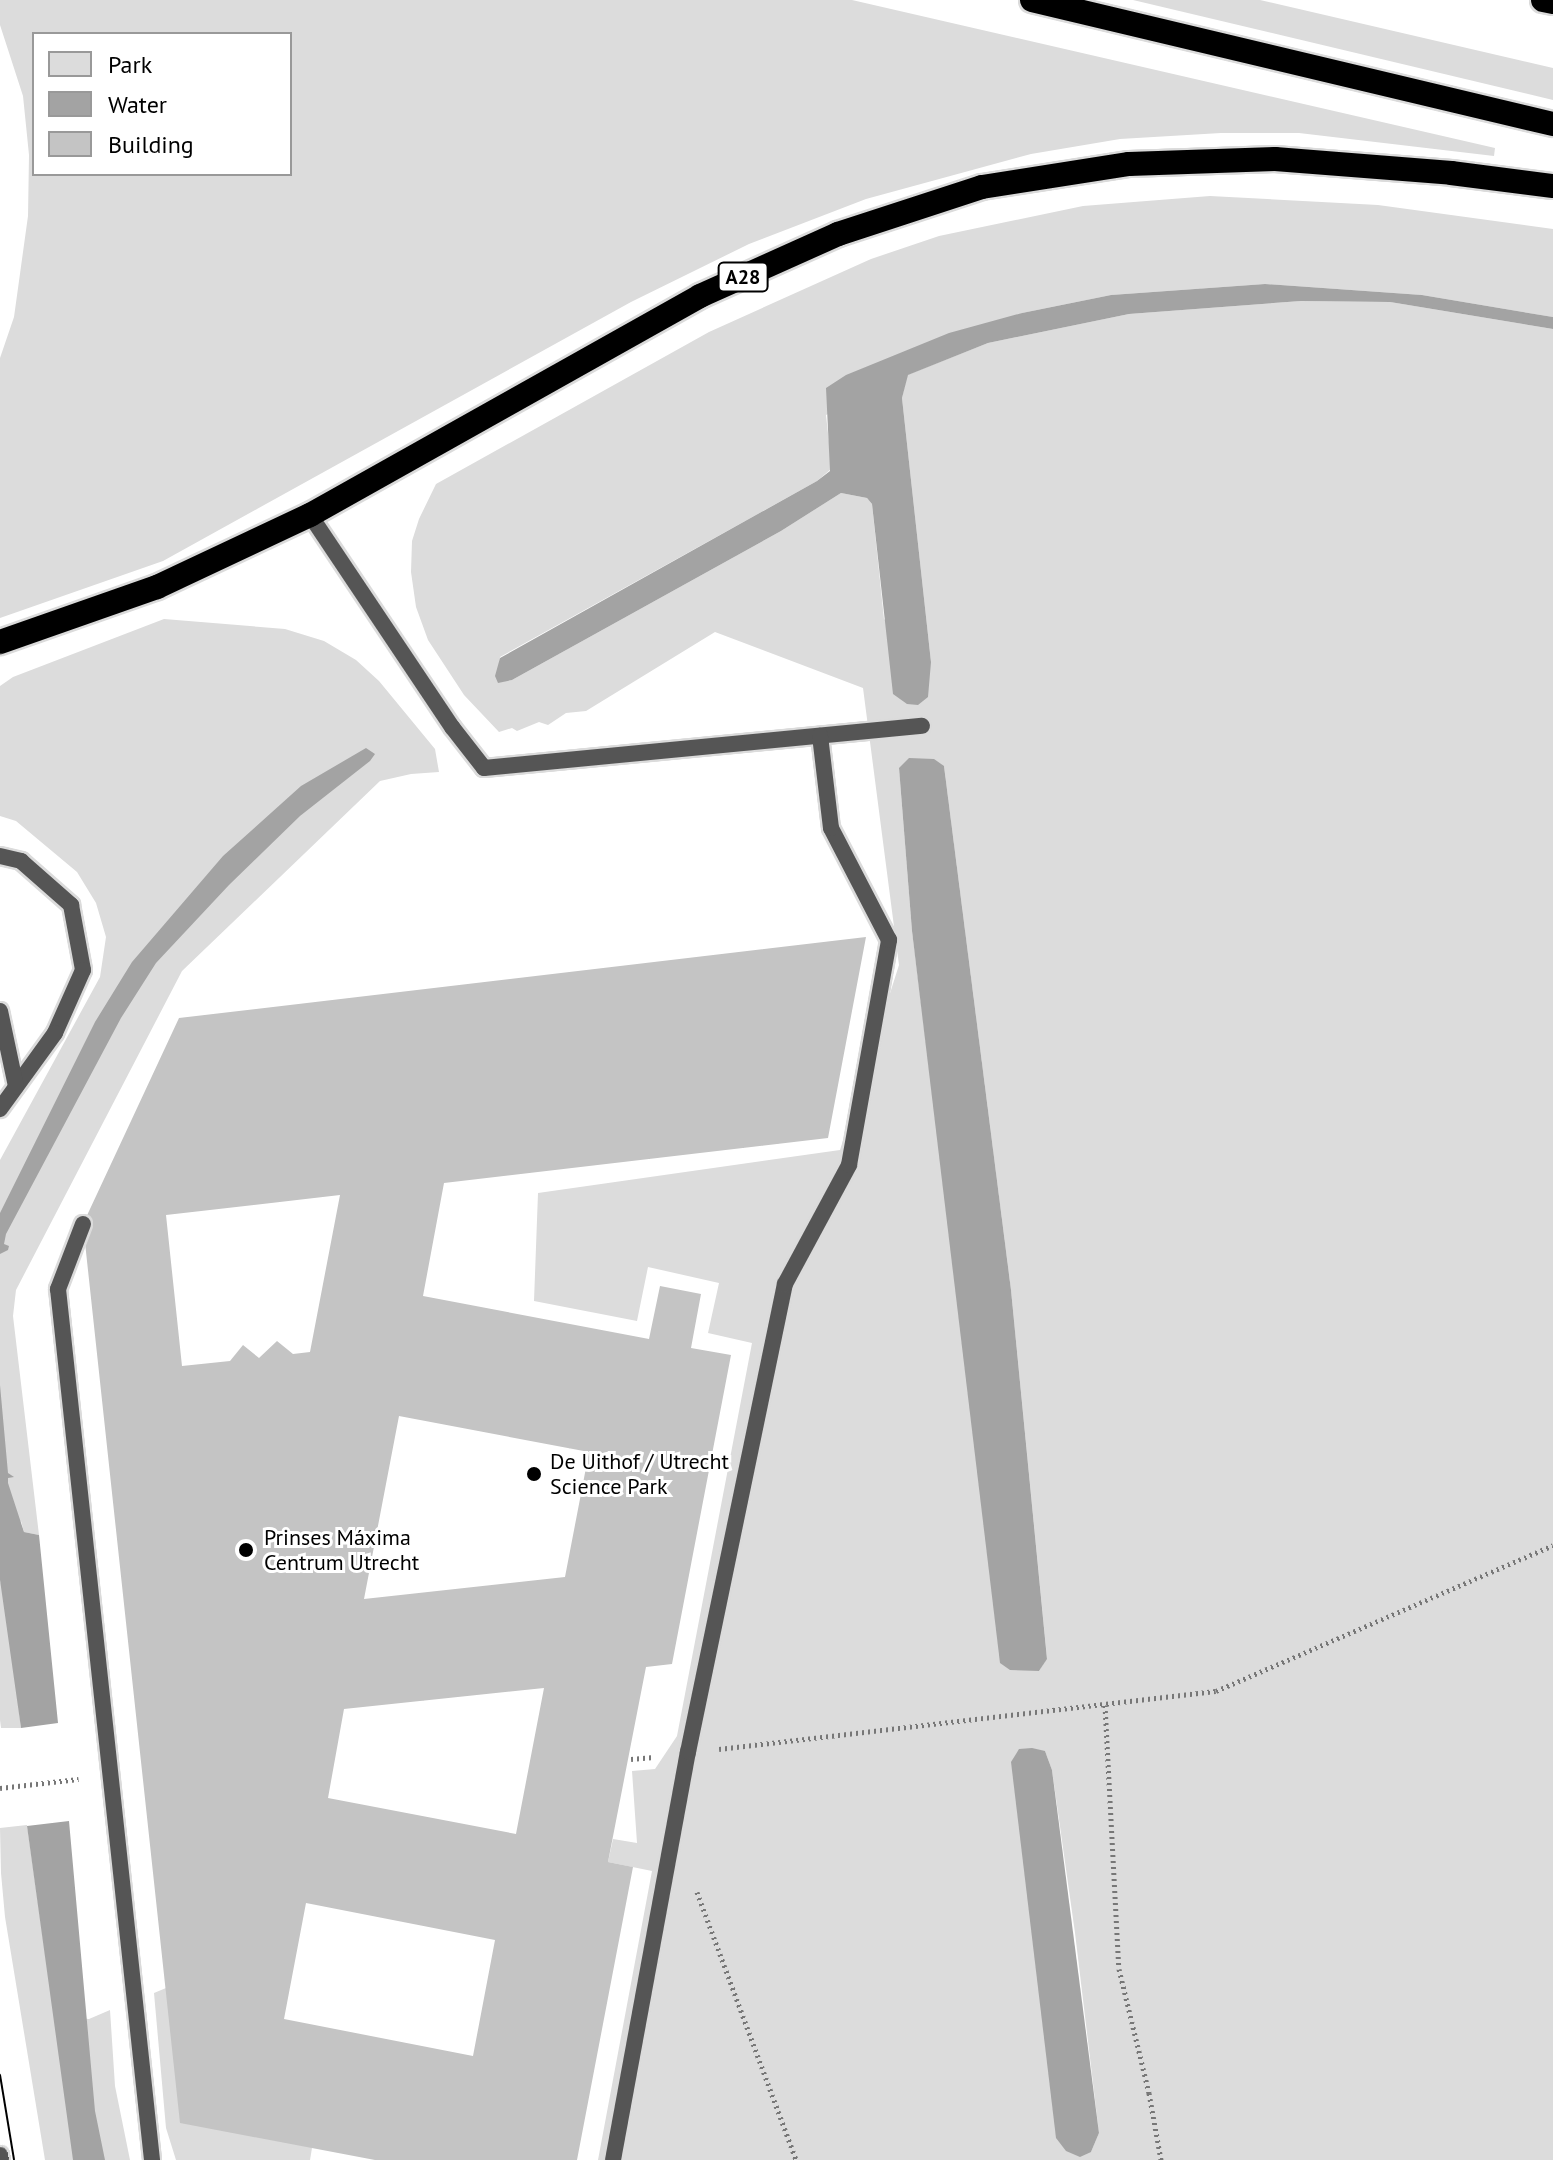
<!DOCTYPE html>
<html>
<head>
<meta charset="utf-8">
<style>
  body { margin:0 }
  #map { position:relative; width:1553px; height:2160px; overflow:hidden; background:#fff; font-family:"PT Sans",sans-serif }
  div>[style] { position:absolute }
  .green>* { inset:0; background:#dcdcdc }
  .water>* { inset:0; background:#a3a3a3 }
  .building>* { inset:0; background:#c4c4c4 }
  .path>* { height:5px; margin-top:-2.5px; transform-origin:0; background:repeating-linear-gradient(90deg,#777 0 2px,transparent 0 6px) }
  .roads { filter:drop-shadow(2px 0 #dbdbdb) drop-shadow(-2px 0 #dbdbdb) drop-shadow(0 2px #dbdbdb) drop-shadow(0 -2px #dbdbdb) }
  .service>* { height:16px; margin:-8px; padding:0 8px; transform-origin:8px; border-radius:8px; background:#555 }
  .motorway>* { height:24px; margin:-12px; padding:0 12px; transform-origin:12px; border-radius:12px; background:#000 }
  .tram>* { height:2px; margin:-1px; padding:0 1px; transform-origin:1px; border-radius:1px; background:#000 }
  .dots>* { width:22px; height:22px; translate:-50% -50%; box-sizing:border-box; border:4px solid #fff; border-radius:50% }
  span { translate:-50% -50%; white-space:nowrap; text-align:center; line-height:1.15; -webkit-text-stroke:6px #fff; paint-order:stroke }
  .shield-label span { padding:2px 6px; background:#fff; border:2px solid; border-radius:6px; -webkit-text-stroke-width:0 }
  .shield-label { font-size:20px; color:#000; font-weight:700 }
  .poi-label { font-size:22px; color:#000 }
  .left { translate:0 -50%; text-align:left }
  .legend { position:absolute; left:32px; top:32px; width:260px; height:144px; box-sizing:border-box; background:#fff; border:2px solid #999; margin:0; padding:10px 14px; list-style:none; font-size:24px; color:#000 }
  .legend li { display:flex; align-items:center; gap:16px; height:40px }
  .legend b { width:40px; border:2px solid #999 }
</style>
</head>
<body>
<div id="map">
  <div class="green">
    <div style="clip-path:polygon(evenodd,0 0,852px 0,1495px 148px,1494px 156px,1299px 133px,1221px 133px,1120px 139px,1031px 154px,866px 199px,749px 244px,631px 302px,163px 561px,0 618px,0 358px,14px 317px,28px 216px,29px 155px,23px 96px,0 25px,0 0,290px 34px,290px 174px,34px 174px,34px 34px,290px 34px)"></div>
    <div style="clip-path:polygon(1133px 0,1260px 0,1553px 68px,1553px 100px)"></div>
    <div style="clip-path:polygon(evenodd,1210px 196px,1378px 205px,1553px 229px,1553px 317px,1422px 295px,1265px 284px,1111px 295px,1022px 313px,826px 415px,831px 460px,830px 470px,817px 481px,500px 657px,498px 682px,512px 680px,781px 531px,841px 493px,867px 498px,872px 504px,884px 619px,931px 662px,902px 398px,907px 375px,988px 343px,1129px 314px,1301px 301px,1390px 302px,1553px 329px,1553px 2160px,598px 2160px,652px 1871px,608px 1862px,613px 1839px,637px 1843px,632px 1771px,655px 1769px,677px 1736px,752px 1343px,708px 1333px,719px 1283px,648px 1267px,637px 1321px,534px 1301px,538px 1193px,840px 1150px,899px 965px,863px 688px,715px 632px,586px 711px,566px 713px,548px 725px,539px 722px,517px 731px,512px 728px,499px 732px,464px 695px,428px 640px,416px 607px,411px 572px,412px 541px,419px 519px,436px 484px,709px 332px,871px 259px,939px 236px,1083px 206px,1210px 196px,944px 766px,1011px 1290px,1047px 1658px,1039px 1671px,958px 1298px,912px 931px,899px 768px,944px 766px,1210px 196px,1045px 1751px,1052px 1770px,1075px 1933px,1099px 2133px,1091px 2152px,1045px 1751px)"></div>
    <div style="clip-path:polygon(164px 619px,285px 629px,324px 641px,356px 660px,379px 681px,435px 749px,439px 772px,411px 774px,380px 781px,182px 971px,16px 1290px,13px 1316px,39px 1535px,24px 1532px,21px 1521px,0 1550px,0 1160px,100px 977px,106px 937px,96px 903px,77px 872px,16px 821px,0 816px,0 686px,13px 677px)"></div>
    <div style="clip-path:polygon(0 1580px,6px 1601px,21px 1728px,1px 1728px,0 1720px)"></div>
    <div style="clip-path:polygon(27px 1825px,54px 2016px,89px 2019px,110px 2010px,115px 2086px,130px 2160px,45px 2160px,5px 1917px,1px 1873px,0 1828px)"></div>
    <div style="clip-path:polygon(166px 1988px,312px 2148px,310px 2160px,176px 2160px,166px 2128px,154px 1993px)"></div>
  </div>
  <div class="water">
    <div style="clip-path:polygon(1265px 284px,1422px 295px,1553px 317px,1553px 329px,1390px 302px,1301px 301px,1129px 314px,988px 343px,908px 375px,902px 398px,931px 662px,928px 697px,918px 705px,907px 704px,893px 694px,872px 504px,867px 498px,841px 493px,781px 531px,512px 680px,498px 683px,495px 676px,500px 658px,817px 481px,830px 471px,826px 388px,846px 375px,949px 333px,1022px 313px,1111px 295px)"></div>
    <div style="clip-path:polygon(366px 748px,375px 754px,370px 761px,300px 816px,229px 885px,156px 963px,121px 1018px,6px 1234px,4px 1244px,9px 1246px,8px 1250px,0 1254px,0 1213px,95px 1022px,132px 962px,223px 856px,301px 786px)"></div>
    <div style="clip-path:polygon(909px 758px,934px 759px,944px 766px,1011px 1290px,1047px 1659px,1039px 1671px,1010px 1670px,1000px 1663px,912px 931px,899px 768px)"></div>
    <div style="clip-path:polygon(0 1385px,8px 1473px,14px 1477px,8px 1478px,8px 1483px,24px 1532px,39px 1535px,58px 1723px,21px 1728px,0 1580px)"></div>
    <div style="clip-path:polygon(1032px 1748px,1045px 1751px,1052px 1770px,1099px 2133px,1091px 2152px,1080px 2157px,1066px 2151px,1056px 2138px,1011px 1762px,1019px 1749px)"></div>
    <div style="clip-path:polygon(69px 1821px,95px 2111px,105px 2160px,73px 2160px,27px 1826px)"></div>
  </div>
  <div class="building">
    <div style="clip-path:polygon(evenodd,866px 937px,828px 1138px,444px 1183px,423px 1296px,649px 1339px,660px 1286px,701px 1294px,691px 1348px,731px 1355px,672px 1664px,646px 1667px,608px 1862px,633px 1867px,577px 2160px,375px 2160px,180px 2123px,83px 1224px,179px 1018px,866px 937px,340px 1195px,310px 1352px,293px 1354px,277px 1341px,259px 1358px,243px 1345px,230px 1361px,182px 1366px,166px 1215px,340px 1195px,866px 937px,399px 1416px,589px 1452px,565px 1577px,364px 1599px,399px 1416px,866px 937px,544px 1688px,516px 1834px,328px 1798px,344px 1709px,544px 1688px,866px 937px,306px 1903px,495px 1940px,473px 2056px,284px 2019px,306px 1903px)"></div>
  </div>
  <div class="path">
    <div style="left:1105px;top:1705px;width:264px;rotate:87deg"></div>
    <div style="left:1119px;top:1969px;width:128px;rotate:76.4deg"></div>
    <div style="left:1149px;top:2093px;width:68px;rotate:79.8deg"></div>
    <div style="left:719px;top:1749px;width:500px;rotate:-6.66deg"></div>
    <div style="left:1216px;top:1691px;width:367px;rotate:-23.4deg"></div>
    <div style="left:631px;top:1759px;width:23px;rotate:-5deg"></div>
    <div style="left:0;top:1788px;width:79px;rotate:-6.6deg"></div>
    <div style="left:697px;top:1892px;width:286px;rotate:69.7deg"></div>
  </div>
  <div class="roads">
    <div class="service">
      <div style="left:310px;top:515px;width:255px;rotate:56.2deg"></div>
      <div style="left:452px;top:727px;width:52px;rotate:52deg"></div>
      <div style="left:484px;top:768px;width:440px;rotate:-5.5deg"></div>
      <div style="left:0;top:856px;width:22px;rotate:13deg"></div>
      <div style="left:21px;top:861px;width:67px;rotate:41.3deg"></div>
      <div style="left:71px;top:905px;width:66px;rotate:79.5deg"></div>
      <div style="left:83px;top:970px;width:69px;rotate:114deg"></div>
      <div style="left:55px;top:1033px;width:94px;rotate:125.9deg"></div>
      <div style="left:0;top:1011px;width:77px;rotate:78deg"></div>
      <div style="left:83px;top:1224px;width:70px;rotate:111deg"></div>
      <div style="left:58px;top:1289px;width:876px;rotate:83.84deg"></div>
      <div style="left:0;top:2155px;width:5px;rotate:79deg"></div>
      <div style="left:613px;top:2160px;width:415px;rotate:-79.6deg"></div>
      <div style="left:688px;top:1752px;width:478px;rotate:-78.3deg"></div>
      <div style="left:785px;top:1284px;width:135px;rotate:-61.7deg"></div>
      <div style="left:849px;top:1165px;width:229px;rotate:-79.9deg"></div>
      <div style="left:889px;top:940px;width:126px;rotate:-117.4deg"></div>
      <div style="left:831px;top:828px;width:93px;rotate:-96.8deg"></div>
    </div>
    <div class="motorway">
      <div style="left:1032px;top:0;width:536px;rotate:13.39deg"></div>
      <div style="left:1543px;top:0;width:10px;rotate:11deg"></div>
      <div style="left:0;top:642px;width:166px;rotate:-19.3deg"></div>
      <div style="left:157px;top:587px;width:169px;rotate:-25.2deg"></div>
      <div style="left:310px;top:515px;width:447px;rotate:-29.3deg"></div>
      <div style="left:700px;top:296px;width:151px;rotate:-24.2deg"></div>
      <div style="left:838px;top:234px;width:151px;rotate:-18.1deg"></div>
      <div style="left:982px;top:187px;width:149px;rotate:-8.9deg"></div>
      <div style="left:1129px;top:164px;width:146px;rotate:-2deg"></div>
      <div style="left:1275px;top:159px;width:177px;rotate:4.5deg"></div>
      <div style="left:1451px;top:173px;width:103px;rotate:7.3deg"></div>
    </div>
  </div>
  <div class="tram">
    <div style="left:0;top:2075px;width:86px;rotate:80.6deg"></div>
  </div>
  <div class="dots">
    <div style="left:534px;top:1474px;background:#000"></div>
    <div style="left:246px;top:1550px;background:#000"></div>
  </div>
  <div class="shield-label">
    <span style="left:743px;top:277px">A28</span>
  </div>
  <div class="poi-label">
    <span class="left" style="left:550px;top:1474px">De Uithof / Utrecht<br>Science Park</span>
    <span class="left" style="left:264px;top:1550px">Prinses Máxima<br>Centrum Utrecht</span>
  </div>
  <ul class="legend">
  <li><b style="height:22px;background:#dcdcdc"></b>Park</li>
  <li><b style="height:22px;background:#a3a3a3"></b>Water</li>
  <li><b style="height:22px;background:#c4c4c4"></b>Building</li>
  </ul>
</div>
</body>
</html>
